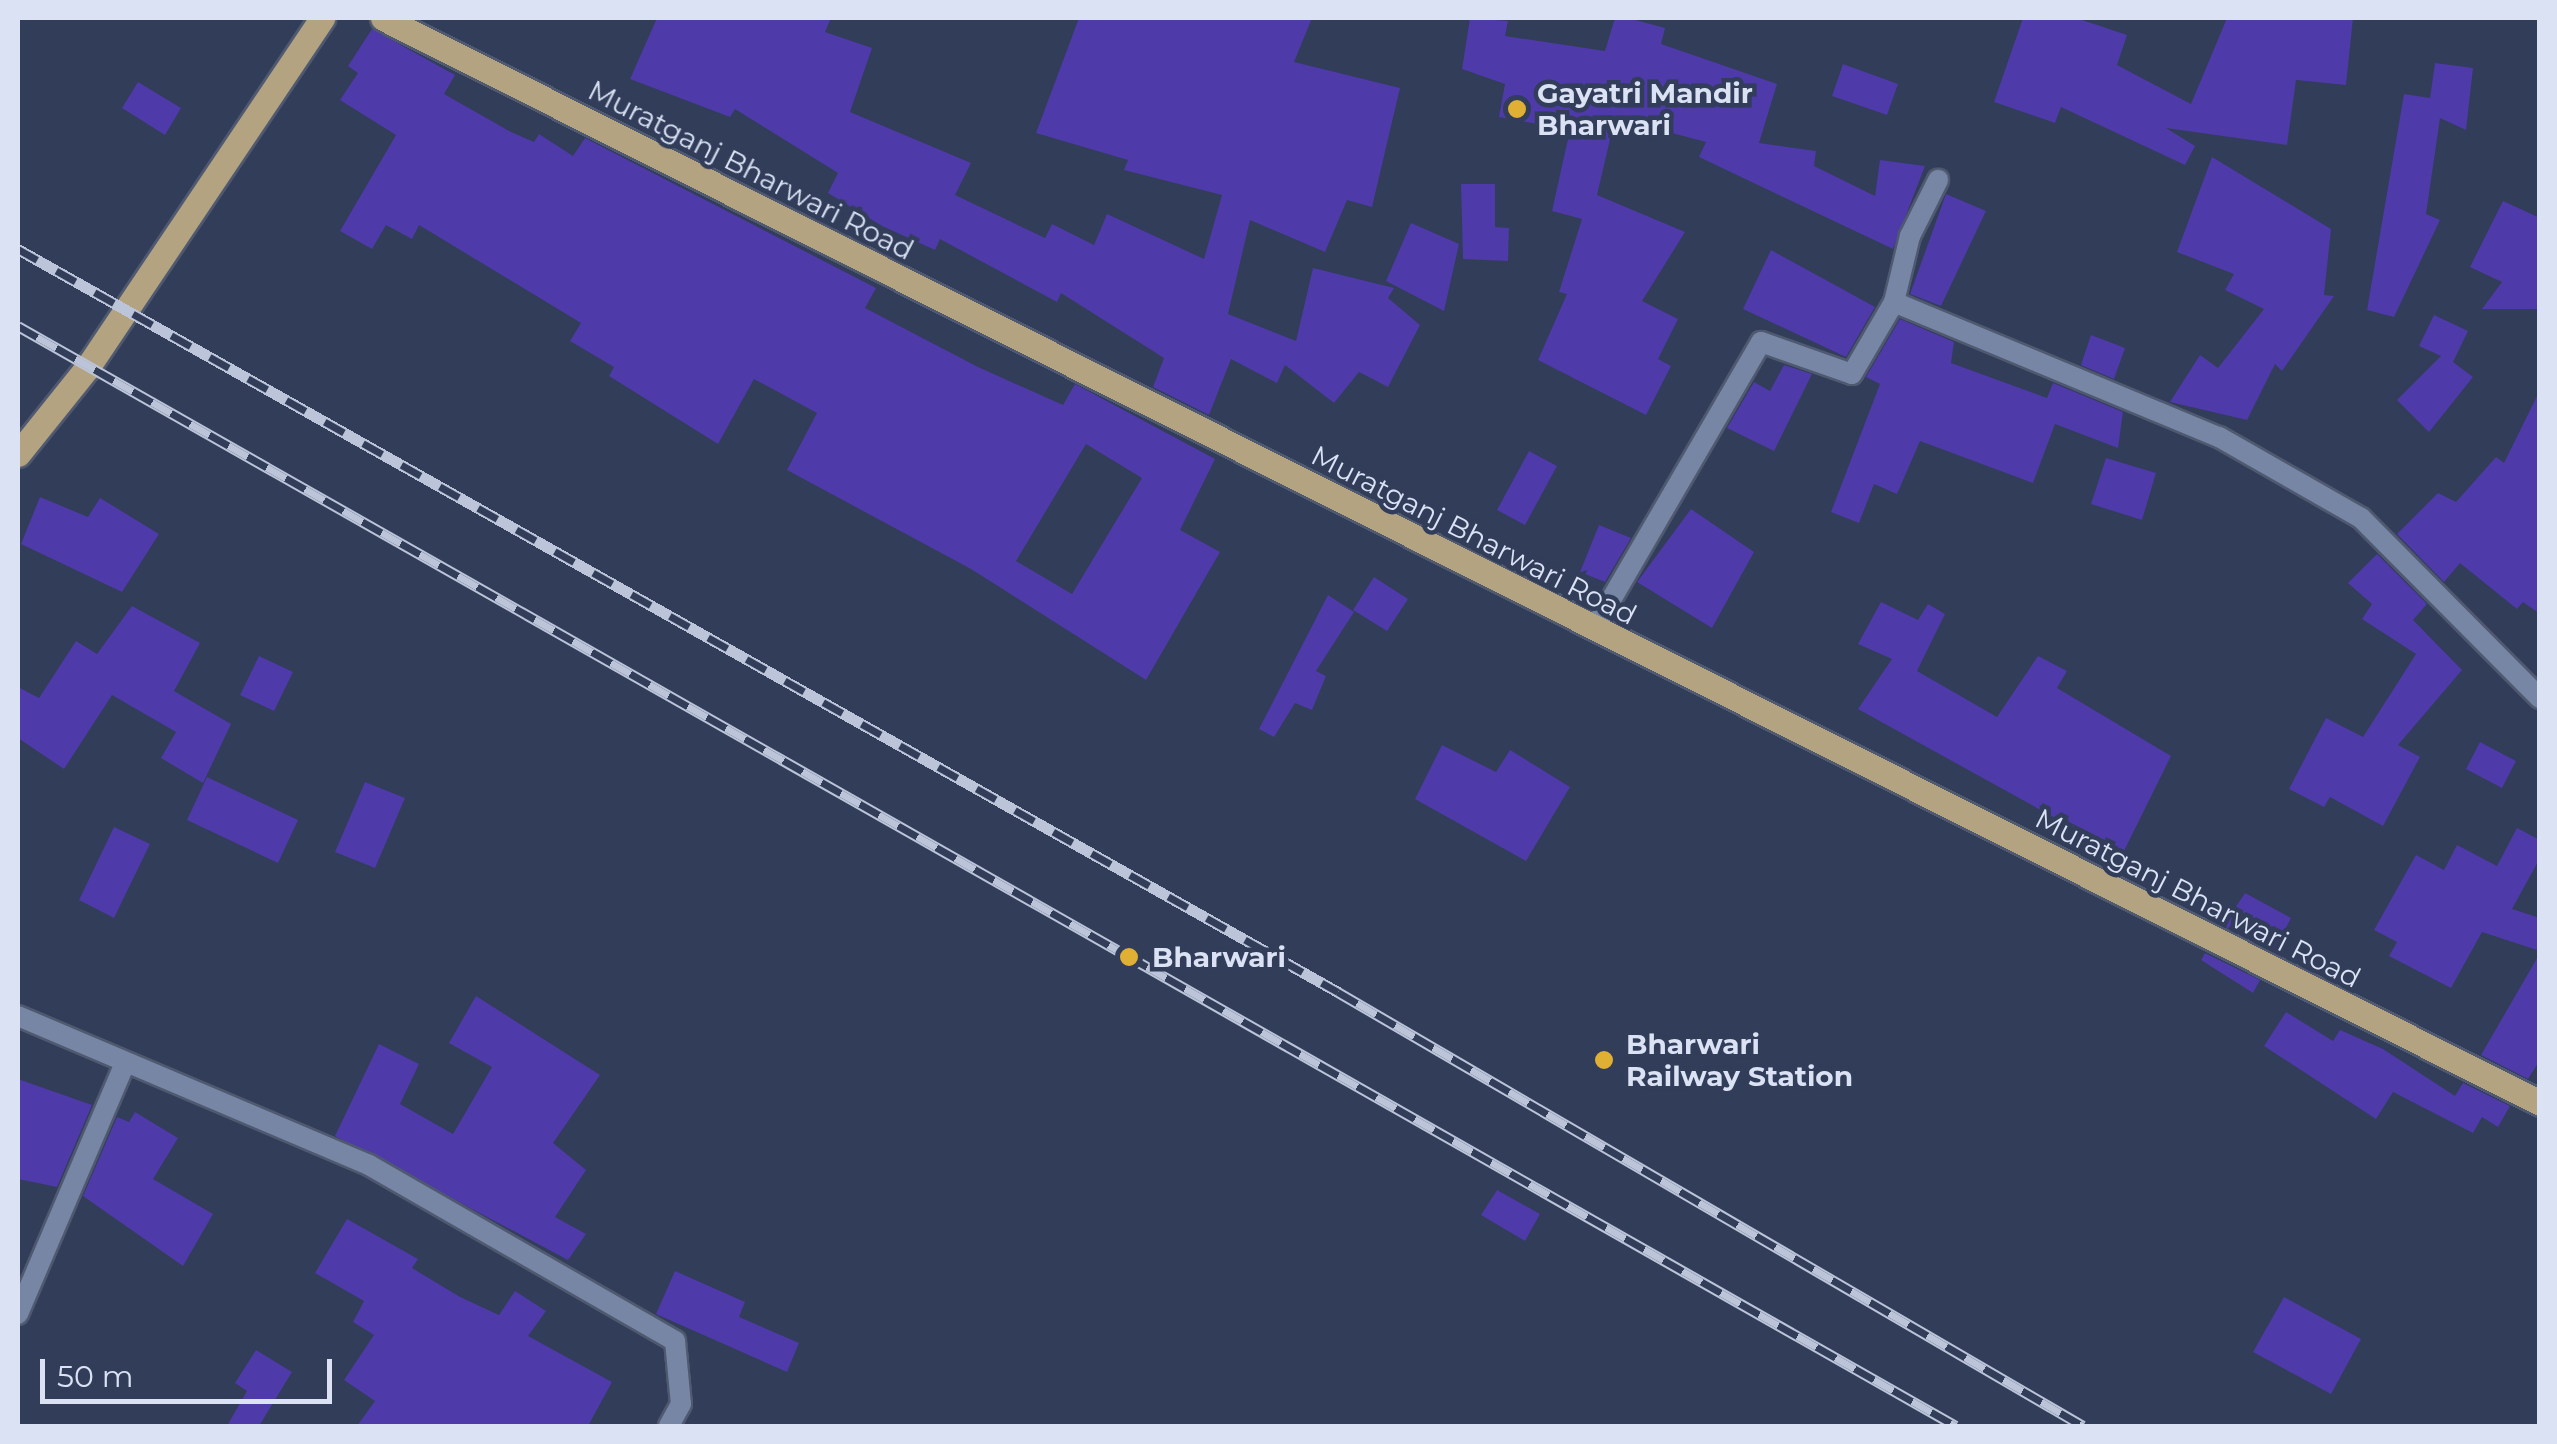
<!DOCTYPE html>
<html>
<head>
<meta charset="utf-8">
<style>
  body { margin:0 }
  #map { position:relative; width:2557px; height:1444px; overflow:hidden; background:#313d59; font-family:Montserrat,sans-serif }
  div>[style] { position:absolute }
  .building>* { inset:0; background:#4e3aa8 }
  .roads { filter:drop-shadow(2px 0 #4f5970) drop-shadow(-2px 0 #4f5970) drop-shadow(0 2px #4f5970) drop-shadow(0 -2px #4f5970) }
  .street>* { height:20px; margin:-10px; padding:0 10px; transform-origin:10px; border-radius:10px; background:#7886a6 }
  .primary>* { height:25px; margin:-12.5px; padding:0 12.5px; transform-origin:12.5px; border-radius:12.5px; background:#b3a381 }
  .rail>* { height:11px; margin-top:-5.5px; transform-origin:0; background:repeating-linear-gradient(90deg,#313d59 0 22px,#bbc4d8 0 44px); box-sizing:border-box; border-block:2px solid #bbc4d8 }
  .dots>* { width:28px; height:28px; translate:-50% -50%; box-sizing:border-box; border:5px solid #313d59; border-radius:50% }
  span { translate:-50% -50%; white-space:nowrap; text-align:center; line-height:1.15; -webkit-text-stroke:9px #313d59; paint-order:stroke }
  .poi-label { font-size:28px; color:#dae2f4; font-weight:700 }
  .left { translate:0 -50%; text-align:left }
  .street-label { font-size:28px; color:#dae2f4 }
  .frame { position:absolute; inset:0; border:20px solid #dae2f4; pointer-events:none }
  .scale { position:absolute; left:40px; top:1359px; width:292px; height:45px; box-sizing:border-box; border:5px solid #dae2f4; border-top:0; padding-left:12px; font-size:30px; line-height:35px; white-space:nowrap; color:#dae2f4; -webkit-text-stroke:8px #313d59; paint-order:stroke }
</style>
</head>
<body>
<div id="map">
  <div class="building">
    <div style="clip-path:polygon(657px 18px,831px 18px,825px 32px,872px 48px,850px 112px,971px 163px,955px 195px,1045px 238px,1052px 224px,1094px 245px,1107px 214px,1204px 259px,1222px 195px,1124px 170px,1128px 160px,1036px 133px,1079px 18px,1312px 18px,1294px 62px,1400px 88px,1372px 207px,1347px 200px,1325px 252px,1250px 220px,1228px 314px,1296px 341px,1313px 268px,1394px 288px,1388px 298px,1420px 325px,1388px 387px,1359px 372px,1334px 403px,1285px 365px,1277px 383px,1231px 359px,1209px 415px,1153px 387px,1164px 358px,1061px 293px,1057px 302px,940px 239px,935px 250px,882px 226px,828px 193px,838px 173px,735px 109px,730px 117px,630px 79px)"></div>
    <div style="clip-path:polygon(1470px 18px,1508px 21px,1505px 36px,1605px 51px,1615px 18px,1628px 18px,1665px 28px,1661px 44px,1777px 84px,1759px 143px,1816px 151px,1814px 166px,1875px 196px,1880px 160px,1925px 166px,1893px 249px,1699px 157px,1706px 142px,1615px 118px,1597px 195px,1685px 232px,1642px 301px,1678px 319px,1658px 359px,1671px 366px,1646px 415px,1538px 360px,1567px 294px,1559px 292px,1582px 219px,1552px 211px,1570px 130px,1499px 117px,1505px 84px,1462px 69px)"></div>
    <div style="clip-path:polygon(2023px 18px,2076px 18px,2127px 35px,2117px 65px,2191px 104px,2227px 18px,2353px 18px,2346px 85px,2296px 80px,2287px 145px,2166px 128px,2195px 146px,2185px 165px,2061px 107px,2055px 123px,1994px 102px)"></div>
    <div style="clip-path:polygon(evenodd,372px 29px,455px 75px,444px 94px,511px 132px,534px 142px,539px 134px,573px 156px,585px 138px,876px 288px,865px 308px,978px 367px,1063px 405px,1075px 384px,1215px 459px,1180px 530px,1220px 552px,1146px 680px,971px 569px,787px 470px,817px 413px,754px 379px,718px 444px,609px 376px,614px 367px,570px 341px,581px 323px,419px 225px,412px 239px,386px 225px,372px 249px,340px 231px,396px 135px,340px 100px,358px 73px,348px 66px,372px 29px,1086px 444px,1142px 478px,1072px 594px,1016px 561px,1086px 444px)"></div>
    <div style="clip-path:polygon(2435px 63px,2473px 68px,2466px 130px,2440px 118px,2426px 214px,2440px 220px,2394px 317px,2367px 310px,2404px 94px,2430px 98px)"></div>
    <div style="clip-path:polygon(1843px 64px,1898px 84px,1887px 115px,1832px 96px)"></div>
    <div style="clip-path:polygon(138px 82px,181px 108px,165px 135px,122px 108px)"></div>
    <div style="clip-path:polygon(2212px 157px,2331px 229px,2324px 295px,2334px 296px,2282px 371px,2275px 364px,2247px 420px,2170px 402px,2200px 355px,2218px 368px,2264px 309px,2225px 290px,2234px 274px,2177px 252px)"></div>
    <div style="clip-path:polygon(1461px 184px,1495px 184px,1495px 227px,1509px 228px,1508px 261px,1463px 259px)"></div>
    <div style="clip-path:polygon(1946px 194px,1986px 211px,1941px 306px,1910px 294px)"></div>
    <div style="clip-path:polygon(2503px 201px,2540px 218px,2540px 309px,2482px 309px,2502px 282px,2470px 267px)"></div>
    <div style="clip-path:polygon(1411px 223px,1459px 244px,1444px 311px,1386px 281px)"></div>
    <div style="clip-path:polygon(1771px 250px,1875px 307px,1846px 357px,1743px 309px)"></div>
    <div style="clip-path:polygon(2434px 315px,2468px 331px,2453px 362px,2473px 377px,2429px 432px,2397px 400px,2441px 356px,2419px 346px)"></div>
    <div style="clip-path:polygon(1900px 319px,1954px 342px,1951px 363px,2047px 398px,2053px 383px,2123px 412px,2118px 448px,2055px 424px,2033px 483px,1920px 441px,1897px 494px,1874px 484px,1859px 523px,1831px 512px,1880px 384px,1866px 377px)"></div>
    <div style="clip-path:polygon(2091px 335px,2125px 348px,2114px 379px,2081px 365px)"></div>
    <div style="clip-path:polygon(1784px 365px,1812px 374px,1774px 451px,1727px 428px,1754px 382px,1770px 391px)"></div>
    <div style="clip-path:polygon(2540px 390px,2540px 614px,2523px 602px,2517px 609px,2460px 563px,2444px 582px,2397px 534px,2438px 493px,2456px 502px,2496px 457px,2504px 463px)"></div>
    <div style="clip-path:polygon(1529px 451px,1557px 466px,1525px 525px,1497px 510px)"></div>
    <div style="clip-path:polygon(2106px 458px,2156px 473px,2142px 520px,2091px 504px)"></div>
    <div style="clip-path:polygon(40px 497px,88px 517px,100px 498px,159px 534px,122px 592px,21px 544px)"></div>
    <div style="clip-path:polygon(1691px 509px,1754px 552px,1712px 628px,1637px 582px)"></div>
    <div style="clip-path:polygon(1599px 525px,1631px 538px,1605px 582px,1580px 572px)"></div>
    <div style="clip-path:polygon(2377px 554px,2427px 604px,2413px 620px,2462px 670px,2398px 745px,2420px 757px,2383px 826px,2330px 797px,2324px 807px,2289px 789px,2326px 718px,2363px 737px,2416px 654px,2362px 619px,2372px 604px,2348px 583px)"></div>
    <div style="clip-path:polygon(1374px 577px,1408px 599px,1387px 631px,1353px 610px)"></div>
    <div style="clip-path:polygon(1328px 595px,1354px 612px,1316px 671px,1326px 676px,1312px 710px,1295px 703px,1274px 737px,1259px 729px)"></div>
    <div style="clip-path:polygon(1881px 602px,1918px 620px,1928px 604px,1945px 614px,1917px 671px,1997px 717px,2038px 656px,2067px 671px,2057px 688px,2171px 756px,2122px 855px,1858px 709px,1892px 659px,1858px 644px)"></div>
    <div style="clip-path:polygon(132px 606px,200px 643px,174px 691px,231px 724px,203px 783px,161px 758px,176px 732px,112px 695px,64px 769px,18px 738px,18px 687px,39px 698px,76px 641px,97px 654px)"></div>
    <div style="clip-path:polygon(259px 656px,293px 672px,274px 711px,240px 695px)"></div>
    <div style="clip-path:polygon(2480px 742px,2516px 761px,2502px 788px,2466px 769px)"></div>
    <div style="clip-path:polygon(1442px 745px,1496px 772px,1510px 750px,1570px 787px,1526px 861px,1415px 799px)"></div>
    <div style="clip-path:polygon(207px 777px,298px 820px,278px 863px,187px 820px)"></div>
    <div style="clip-path:polygon(365px 782px,405px 798px,375px 868px,335px 852px)"></div>
    <div style="clip-path:polygon(114px 827px,150px 844px,114px 918px,79px 900px)"></div>
    <div style="clip-path:polygon(2517px 828px,2540px 840px,2540px 858px,2512px 909px,2540px 918px,2540px 951px,2482px 932px,2451px 988px,2389px 956px,2397px 942px,2374px 930px,2416px 855px,2444px 870px,2457px 845px,2497px 866px)"></div>
    <div style="clip-path:polygon(2245px 893px,2291px 918px,2274px 951px,2223px 926px)"></div>
    <div style="clip-path:polygon(2205px 953px,2260px 980px,2253px 993px,2201px 960px)"></div>
    <div style="clip-path:polygon(2540px 953px,2540px 1060px,2528px 1079px,2481px 1055px)"></div>
    <div style="clip-path:polygon(476px 996px,600px 1075px,553px 1143px,586px 1170px,555px 1217px,586px 1234px,568px 1260px,335px 1136px,379px 1044px,419px 1064px,400px 1104px,453px 1134px,492px 1067px,449px 1043px)"></div>
    <div style="clip-path:polygon(2286px 1012px,2333px 1041px,2340px 1030px,2383px 1049px,2455px 1096px,2463px 1083px,2510px 1106px,2498px 1127px,2482px 1117px,2473px 1133px,2393px 1092px,2376px 1119px,2264px 1046px)"></div>
    <div style="clip-path:polygon(18px 1079px,92px 1105px,57px 1187px,18px 1179px)"></div>
    <div style="clip-path:polygon(135px 1112px,178px 1138px,153px 1179px,213px 1214px,183px 1266px,83px 1196px,117px 1117px,129px 1122px)"></div>
    <div style="clip-path:polygon(1497px 1190px,1540px 1214px,1525px 1241px,1481px 1215px)"></div>
    <div style="clip-path:polygon(347px 1219px,418px 1259px,412px 1268px,460px 1297px,499px 1315px,515px 1291px,546px 1311px,528px 1336px,612px 1382px,588px 1426px,357px 1426px,375px 1401px,344px 1380px,374px 1335px,353px 1322px,364px 1301px,315px 1273px)"></div>
    <div style="clip-path:polygon(675px 1271px,745px 1302px,739px 1317px,799px 1343px,787px 1372px,656px 1314px)"></div>
    <div style="clip-path:polygon(2284px 1297px,2361px 1339px,2331px 1394px,2253px 1352px)"></div>
    <div style="clip-path:polygon(256px 1350px,292px 1372px,259px 1426px,227px 1426px,247px 1391px,235px 1383px)"></div>
  </div>
  <div class="roads">
    <div class="street">
      <div style="left:1894px;top:302px;width:352px;rotate:22.6deg"></div>
      <div style="left:2219px;top:437px;width:163px;rotate:29.7deg"></div>
      <div style="left:2361px;top:518px;width:254px;rotate:45.2deg"></div>
      <div style="left:1594px;top:629px;width:332px;rotate:-59.8deg"></div>
      <div style="left:1761px;top:342px;width:96px;rotate:19.4deg"></div>
      <div style="left:1852px;top:374px;width:83px;rotate:-59.7deg"></div>
      <div style="left:1894px;top:302px;width:68px;rotate:-76.4deg"></div>
      <div style="left:1910px;top:236px;width:63px;rotate:-63.4deg"></div>
      <div style="left:18px;top:1016px;width:381px;rotate:23deg"></div>
      <div style="left:369px;top:1165px;width:353px;rotate:29.9deg"></div>
      <div style="left:675px;top:1341px;width:63px;rotate:84.6deg"></div>
      <div style="left:681px;top:1404px;width:25px;rotate:119deg"></div>
      <div style="left:18px;top:1314px;width:267px;rotate:-66.9deg"></div>
    </div>
    <div class="primary">
      <div style="left:383px;top:18px;width:2415px;rotate:26.7deg"></div>
      <div style="left:18px;top:454px;width:110px;rotate:-51.3deg"></div>
      <div style="left:87px;top:368px;width:422px;rotate:-56.1deg"></div>
    </div>
  </div>
  <div class="rail">
    <div style="left:18px;top:249px;width:1515px;rotate:29.37deg"></div>
    <div style="left:1338px;top:992px;width:862px;rotate:30.22deg"></div>
    <div style="left:18px;top:326px;width:2228px;rotate:29.58deg"></div>
  </div>
  <div class="dots">
    <div style="left:1517px;top:109px;background:#e0b034"></div>
    <div style="left:1129px;top:957px;background:#e0b034"></div>
    <div style="left:1604px;top:1060px;background:#e0b034"></div>
  </div>
  <div class="poi-label">
    <span class="left" style="left:1537px;top:109px">Gayatri Mandir<br>Bharwari</span>
    <span class="left" style="left:1152px;top:957px">Bharwari</span>
    <span class="left" style="left:1626px;top:1060px">Bharwari<br>Railway Station</span>
  </div>
  <div class="street-label">
    <span style="left:751px;top:170px;rotate:27deg">Muratganj Bharwari Road</span>
    <span style="left:1474px;top:535px;rotate:27deg">Muratganj Bharwari Road</span>
    <span style="left:2198px;top:898px;rotate:27deg">Muratganj Bharwari Road</span>
  </div>
  <div class="frame"></div>
  <div class="scale">50 m</div>
</div>
</body>
</html>
